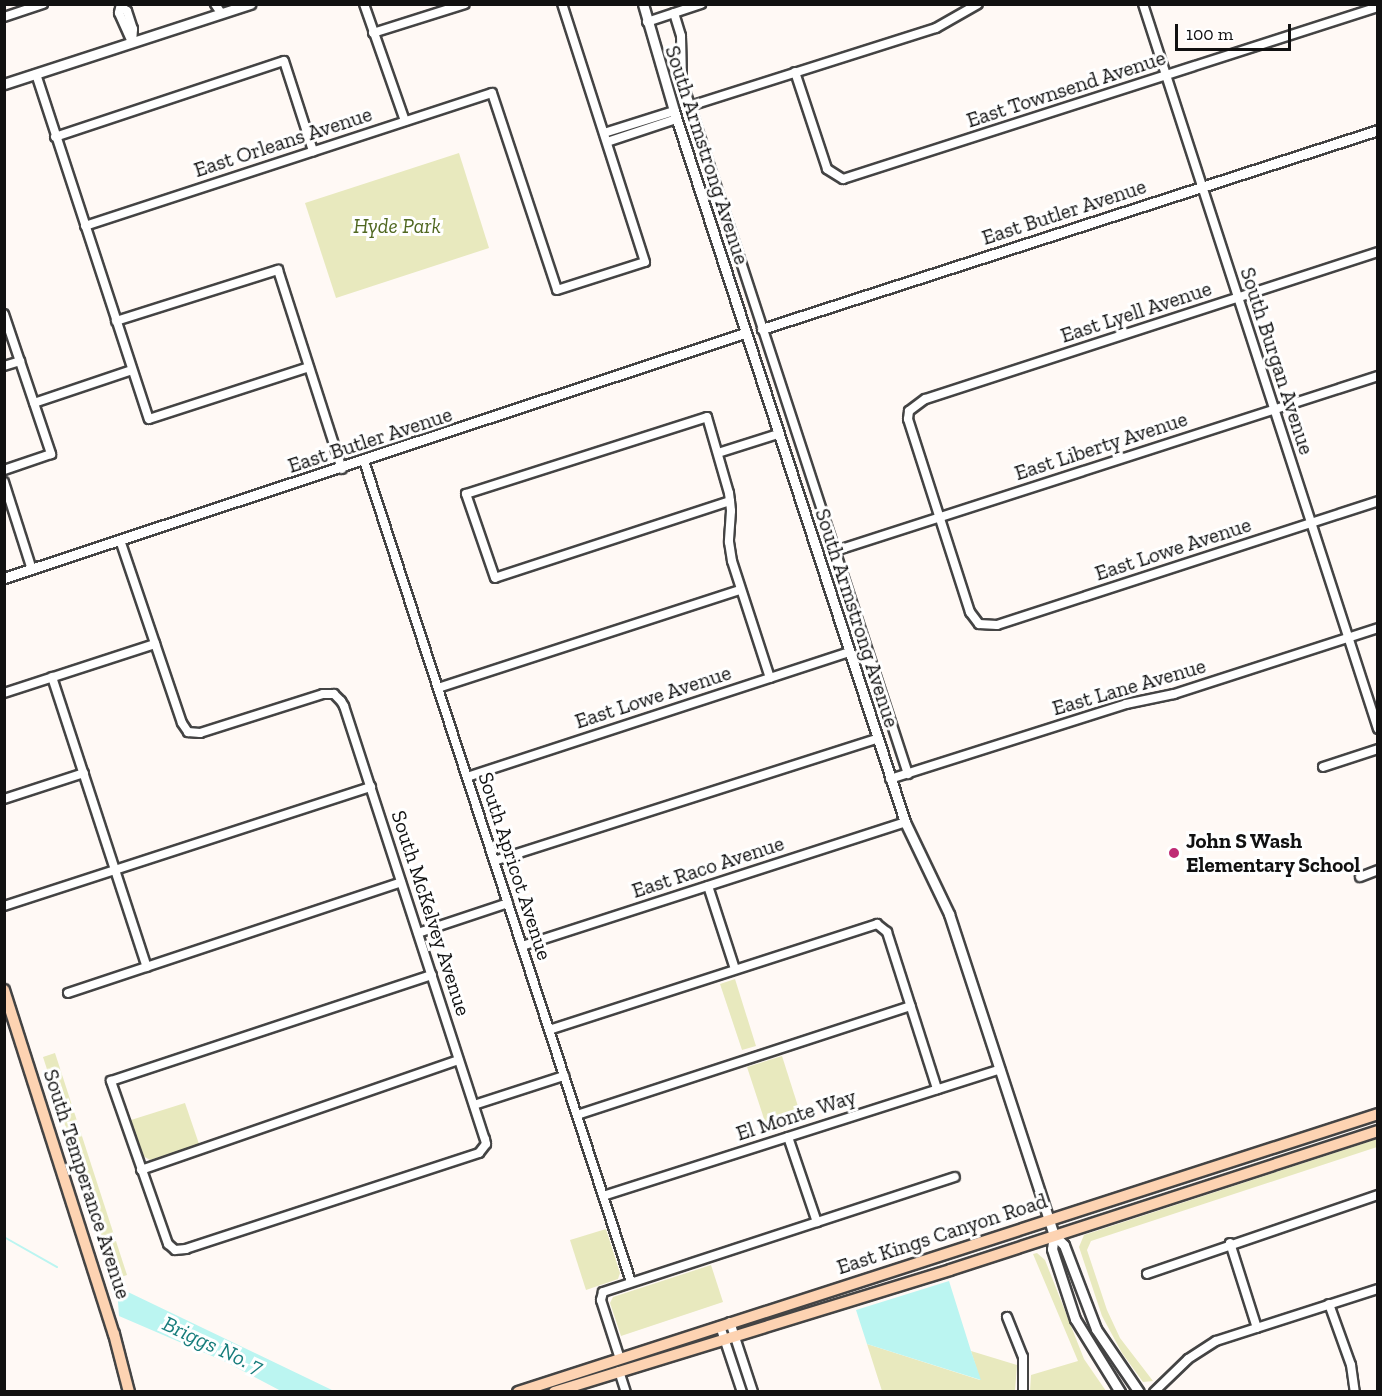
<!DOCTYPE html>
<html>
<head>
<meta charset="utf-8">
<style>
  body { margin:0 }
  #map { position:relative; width:1382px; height:1396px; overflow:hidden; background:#fff9f5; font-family:"Zilla Slab",serif }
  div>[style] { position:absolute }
  .green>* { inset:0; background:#e8e9be }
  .water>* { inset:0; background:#bbf5f1 }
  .stream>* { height:2px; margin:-1px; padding:0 1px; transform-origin:1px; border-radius:1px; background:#bbf5f1 }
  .roads { filter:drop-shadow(2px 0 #444) drop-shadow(-2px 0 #444) drop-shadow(0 2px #444) drop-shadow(0 -2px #444) }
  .minor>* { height:8px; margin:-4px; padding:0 4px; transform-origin:4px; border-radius:4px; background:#fff }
  .tertiary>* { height:9px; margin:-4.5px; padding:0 4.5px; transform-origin:4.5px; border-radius:4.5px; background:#fff }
  .secondary>* { height:10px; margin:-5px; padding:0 5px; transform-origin:5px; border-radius:5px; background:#fdd3b2 }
  .dots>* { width:16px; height:16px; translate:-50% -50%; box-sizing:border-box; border:3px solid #fff; border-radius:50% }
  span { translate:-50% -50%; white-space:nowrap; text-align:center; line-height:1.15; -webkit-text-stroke:6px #fff; paint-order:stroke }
  .street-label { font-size:21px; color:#111 }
  .park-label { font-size:21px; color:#506821; font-style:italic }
  .poi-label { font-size:21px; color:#111; font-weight:700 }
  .left { translate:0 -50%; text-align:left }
  .water-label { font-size:22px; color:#187d7c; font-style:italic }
  .frame { position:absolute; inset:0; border:6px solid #111; pointer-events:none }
  .scale { position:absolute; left:1175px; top:24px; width:116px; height:27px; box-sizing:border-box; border:3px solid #111; border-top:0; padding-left:8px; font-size:18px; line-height:21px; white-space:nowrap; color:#111; -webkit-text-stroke:4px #fff; paint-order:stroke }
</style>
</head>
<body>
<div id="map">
  <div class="green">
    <div style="clip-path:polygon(459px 153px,489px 248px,336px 298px,305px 203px)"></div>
    <div style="clip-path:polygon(735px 979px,756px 1046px,742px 1050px,720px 984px)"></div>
    <div style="clip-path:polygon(55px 1053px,127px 1275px,115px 1279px,43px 1057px)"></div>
    <div style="clip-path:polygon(782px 1056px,803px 1122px,769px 1134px,747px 1067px)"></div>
    <div style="clip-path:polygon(185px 1103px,199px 1144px,150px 1160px,143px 1156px,131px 1120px)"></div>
    <div style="clip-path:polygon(1377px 1139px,1377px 1147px,1091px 1241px,1087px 1250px,1107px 1310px,1120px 1338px,1153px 1381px,1143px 1382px,1122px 1353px,1102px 1316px,1079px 1247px,1084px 1235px)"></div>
    <div style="clip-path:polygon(606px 1229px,620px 1273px,618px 1279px,586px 1290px,570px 1240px)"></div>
    <div style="clip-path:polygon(1037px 1253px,1045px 1260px,1084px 1359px,1106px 1391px,1030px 1391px,1031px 1375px,1078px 1361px,1033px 1254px)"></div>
    <div style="clip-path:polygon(711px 1265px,723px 1302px,621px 1336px,610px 1303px,613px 1297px)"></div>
    <div style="clip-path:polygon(867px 1344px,980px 1380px,971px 1351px,1017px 1365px,1015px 1391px,882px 1391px)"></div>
  </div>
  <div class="water">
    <div style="clip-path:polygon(949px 1281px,971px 1351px,981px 1380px,867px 1344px,856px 1310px)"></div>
    <div style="clip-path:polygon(117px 1288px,130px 1293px,334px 1391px,281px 1391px,226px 1362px,119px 1316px)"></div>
  </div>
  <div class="stream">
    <div style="left:4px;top:1237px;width:61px;rotate:29.5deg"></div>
  </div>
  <div class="roads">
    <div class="minor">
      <div style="left:121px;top:4px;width:9px;rotate:103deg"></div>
      <div style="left:119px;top:13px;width:32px;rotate:66deg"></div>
      <div style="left:215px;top:4px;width:11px;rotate:56deg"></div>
      <div style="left:364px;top:4px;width:124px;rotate:70.7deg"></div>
      <div style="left:1143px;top:4px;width:762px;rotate:72.04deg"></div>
      <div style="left:121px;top:7px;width:7px;rotate:34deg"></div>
      <div style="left:127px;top:11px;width:19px;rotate:72deg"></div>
      <div style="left:133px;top:29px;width:13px;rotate:94deg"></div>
      <div style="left:674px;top:13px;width:24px;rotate:73deg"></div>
      <div style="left:681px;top:36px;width:45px;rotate:88.7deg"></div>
      <div style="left:682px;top:81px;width:729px;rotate:71.94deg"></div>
      <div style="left:4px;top:17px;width:41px;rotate:-18.4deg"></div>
      <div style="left:647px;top:22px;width:57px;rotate:-18.4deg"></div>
      <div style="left:373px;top:33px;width:96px;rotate:-17.5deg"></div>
      <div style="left:795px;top:72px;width:102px;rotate:71.7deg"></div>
      <div style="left:827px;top:169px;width:19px;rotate:32deg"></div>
      <div style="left:843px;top:179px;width:562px;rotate:-17.82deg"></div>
      <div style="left:36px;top:74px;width:363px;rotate:71.9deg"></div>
      <div style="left:149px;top:419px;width:168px;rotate:-18deg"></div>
      <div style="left:690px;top:106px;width:258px;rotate:-17.6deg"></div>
      <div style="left:936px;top:28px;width:48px;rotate:-29.7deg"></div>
      <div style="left:604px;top:133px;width:73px;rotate:-17.4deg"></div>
      <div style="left:55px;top:137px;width:241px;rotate:-18.4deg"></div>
      <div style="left:284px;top:61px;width:95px;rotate:72.1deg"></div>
      <div style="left:607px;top:142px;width:73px;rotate:-18.4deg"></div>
      <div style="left:85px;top:226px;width:428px;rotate:-18.1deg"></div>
      <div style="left:492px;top:93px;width:207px;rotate:71.7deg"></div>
      <div style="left:557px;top:290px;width:92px;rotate:-17.7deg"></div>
      <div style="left:645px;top:262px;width:271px;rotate:-107.8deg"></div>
      <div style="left:1378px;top:252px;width:476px;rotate:162deg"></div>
      <div style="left:925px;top:399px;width:20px;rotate:143deg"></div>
      <div style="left:909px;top:411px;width:8px;rotate:97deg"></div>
      <div style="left:908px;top:419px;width:203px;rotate:72.2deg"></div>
      <div style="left:970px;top:612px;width:15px;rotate:53deg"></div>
      <div style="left:979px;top:624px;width:18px;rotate:3deg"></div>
      <div style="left:997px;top:625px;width:401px;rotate:-18deg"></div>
      <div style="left:4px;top:314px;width:148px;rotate:71.4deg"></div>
      <div style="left:51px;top:454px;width:50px;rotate:161.2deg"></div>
      <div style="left:116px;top:321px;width:170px;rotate:-17.5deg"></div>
      <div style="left:278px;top:270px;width:209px;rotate:72.2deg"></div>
      <div style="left:4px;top:366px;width:17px;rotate:-17deg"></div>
      <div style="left:34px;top:403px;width:103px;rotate:-18.6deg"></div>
      <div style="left:718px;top:453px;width:63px;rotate:-17.6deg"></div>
      <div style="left:364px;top:461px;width:863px;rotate:71.98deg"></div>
      <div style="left:4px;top:482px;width:92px;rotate:72.3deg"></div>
      <div style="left:730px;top:501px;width:247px;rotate:161.9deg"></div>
      <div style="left:495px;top:578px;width:89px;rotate:-109deg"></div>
      <div style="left:466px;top:494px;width:253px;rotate:-17.7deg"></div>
      <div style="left:707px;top:417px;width:79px;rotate:73.9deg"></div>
      <div style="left:729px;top:493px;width:8px;rotate:83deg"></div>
      <div style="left:730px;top:501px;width:10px;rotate:84deg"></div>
      <div style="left:731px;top:511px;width:31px;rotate:94deg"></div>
      <div style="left:729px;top:542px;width:19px;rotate:81deg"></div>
      <div style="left:732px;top:561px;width:123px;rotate:72deg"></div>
      <div style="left:120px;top:540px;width:193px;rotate:71.3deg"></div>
      <div style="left:182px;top:723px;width:11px;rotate:56deg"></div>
      <div style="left:188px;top:732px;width:12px;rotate:5deg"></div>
      <div style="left:200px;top:733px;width:129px;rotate:-17.6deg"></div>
      <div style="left:323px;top:694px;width:11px"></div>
      <div style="left:334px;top:694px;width:10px;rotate:45deg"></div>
      <div style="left:341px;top:701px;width:6px;rotate:59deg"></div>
      <div style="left:344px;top:706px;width:455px;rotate:72deg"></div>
      <div style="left:485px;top:1139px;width:5px;rotate:79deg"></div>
      <div style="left:486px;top:1144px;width:11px;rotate:128deg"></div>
      <div style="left:479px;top:1153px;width:308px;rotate:161.9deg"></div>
      <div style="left:186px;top:1249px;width:11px;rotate:175deg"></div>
      <div style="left:175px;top:1250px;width:9px;rotate:-139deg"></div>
      <div style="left:168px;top:1244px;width:173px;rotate:-109.3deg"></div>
      <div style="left:111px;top:1081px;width:338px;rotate:-18.3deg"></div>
      <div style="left:835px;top:551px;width:571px;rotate:-17.86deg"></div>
      <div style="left:52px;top:677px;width:305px;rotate:71.9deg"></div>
      <div style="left:438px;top:688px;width:318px;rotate:-18deg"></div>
      <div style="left:4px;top:693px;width:159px;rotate:-18deg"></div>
      <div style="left:1323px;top:767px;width:58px;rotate:-18.1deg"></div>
      <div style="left:467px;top:777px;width:403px;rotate:-18.1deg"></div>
      <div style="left:890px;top:779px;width:248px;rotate:-17.6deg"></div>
      <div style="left:1126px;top:704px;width:49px;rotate:-11.8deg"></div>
      <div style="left:1174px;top:694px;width:214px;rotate:-17.9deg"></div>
      <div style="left:4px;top:799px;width:84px;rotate:-18deg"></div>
      <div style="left:494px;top:861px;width:402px;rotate:-17.7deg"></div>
      <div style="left:1360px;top:877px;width:19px;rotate:-21deg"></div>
      <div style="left:708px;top:886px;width:87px;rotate:72deg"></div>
      <div style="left:4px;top:906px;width:386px;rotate:-18deg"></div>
      <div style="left:418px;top:933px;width:95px;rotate:-18.4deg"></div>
      <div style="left:522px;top:946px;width:403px;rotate:-17.9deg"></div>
      <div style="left:68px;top:993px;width:351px;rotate:-18.4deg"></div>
      <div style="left:549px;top:1030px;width:345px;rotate:-17.9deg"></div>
      <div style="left:877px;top:924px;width:13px;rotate:39deg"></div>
      <div style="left:887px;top:932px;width:165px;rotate:72.3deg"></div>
      <div style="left:474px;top:1105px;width:95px;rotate:-17.9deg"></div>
      <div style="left:577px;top:1115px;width:351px;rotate:-18.1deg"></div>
      <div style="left:788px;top:1137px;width:90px;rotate:71.2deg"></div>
      <div style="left:141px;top:1170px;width:336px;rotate:-19.1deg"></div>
      <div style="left:603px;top:1196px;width:417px;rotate:-17.7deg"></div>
      <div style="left:1230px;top:1243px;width:89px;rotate:72.4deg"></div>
      <div style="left:1147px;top:1274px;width:244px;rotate:-18.9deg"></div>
      <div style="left:1329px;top:1304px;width:65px;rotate:70.2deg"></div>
      <div style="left:1351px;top:1365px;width:27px;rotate:82deg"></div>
      <div style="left:1007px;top:1317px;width:43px;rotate:68.2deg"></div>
      <div style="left:1023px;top:1357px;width:35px;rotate:90deg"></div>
      <div style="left:730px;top:1322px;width:74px;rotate:71.8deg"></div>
      <div style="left:720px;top:1326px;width:70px;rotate:71.6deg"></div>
      <div style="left:620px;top:1359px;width:62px;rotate:-107.9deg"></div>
      <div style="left:601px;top:1300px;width:8px;rotate:-76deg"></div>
      <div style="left:603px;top:1292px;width:370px;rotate:-18.1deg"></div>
      <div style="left:619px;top:1371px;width:22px;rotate:72deg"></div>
      <div style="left:1154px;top:1392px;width:47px;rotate:-44.1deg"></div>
      <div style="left:1188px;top:1359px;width:33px;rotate:-33deg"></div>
      <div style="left:1216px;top:1341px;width:170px;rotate:-17.8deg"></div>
    </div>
    <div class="tertiary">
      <div style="left:643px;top:4px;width:111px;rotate:73.8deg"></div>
      <div style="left:674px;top:111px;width:748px;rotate:72deg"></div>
      <div style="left:905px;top:822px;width:102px;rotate:64.4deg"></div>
      <div style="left:949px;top:914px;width:338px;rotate:71.9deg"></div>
      <div style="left:1054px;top:1235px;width:14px;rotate:45deg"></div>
      <div style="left:1064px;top:1245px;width:90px;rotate:69.1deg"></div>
      <div style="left:1096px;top:1329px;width:76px;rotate:55.7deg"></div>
      <div style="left:4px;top:84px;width:259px;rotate:-18deg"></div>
      <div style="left:762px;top:329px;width:647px;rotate:-17.9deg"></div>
      <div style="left:4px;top:578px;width:780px;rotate:-18.3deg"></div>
      <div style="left:1054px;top:1235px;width:14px;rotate:98deg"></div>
      <div style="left:1052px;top:1249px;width:74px;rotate:71.8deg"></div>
      <div style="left:1075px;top:1319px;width:86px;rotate:58.3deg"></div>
    </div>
    <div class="secondary">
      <div style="left:4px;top:990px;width:361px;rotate:72.3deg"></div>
      <div style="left:114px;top:1334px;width:60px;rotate:75.5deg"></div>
      <div style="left:518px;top:1392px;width:904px;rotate:-17.91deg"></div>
      <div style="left:554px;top:1392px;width:414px;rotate:-17.1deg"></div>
      <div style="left:950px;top:1270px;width:450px;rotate:-18deg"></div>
    </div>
  </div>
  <div class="dots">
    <div style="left:1174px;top:853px;background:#bf2b74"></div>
  </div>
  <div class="street-label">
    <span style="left:1066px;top:89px;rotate:-18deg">East Townsend Avenue</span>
    <span style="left:283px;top:142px;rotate:-18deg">East Orleans Avenue</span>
    <span style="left:707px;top:155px;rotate:72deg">South Armstrong Avenue</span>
    <span style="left:1064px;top:212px;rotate:-18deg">East Butler Avenue</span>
    <span style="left:1136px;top:312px;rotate:-18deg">East Lyell Avenue</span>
    <span style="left:1277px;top:361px;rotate:72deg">South Burgan Avenue</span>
    <span style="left:370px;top:440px;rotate:-18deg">East Butler Avenue</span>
    <span style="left:1101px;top:446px;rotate:-18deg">East Liberty Avenue</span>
    <span style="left:1173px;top:549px;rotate:-18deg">East Lowe Avenue</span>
    <span style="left:857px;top:618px;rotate:72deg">South Armstrong Avenue</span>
    <span style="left:1129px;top:687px;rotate:-16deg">East Lane Avenue</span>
    <span style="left:653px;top:697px;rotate:-18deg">East Lowe Avenue</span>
    <span style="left:515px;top:866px;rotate:72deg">South Apricot Avenue</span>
    <span style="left:708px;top:867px;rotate:-18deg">East Raco Avenue</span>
    <span style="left:431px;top:913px;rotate:72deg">South McKelvey Avenue</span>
    <span style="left:796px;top:1115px;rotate:-18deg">El Monte Way</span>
    <span style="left:87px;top:1184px;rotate:72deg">South Temperance Avenue</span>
    <span style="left:942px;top:1234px;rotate:-18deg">East Kings Canyon Road</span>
  </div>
  <div class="park-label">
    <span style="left:397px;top:226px">Hyde Park</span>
  </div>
  <div class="poi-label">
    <span class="left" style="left:1186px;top:853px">John S Wash<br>Elementary School</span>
  </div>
  <div class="water-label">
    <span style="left:213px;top:1345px;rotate:25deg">Briggs No. 7</span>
  </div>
  <div class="frame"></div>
  <div class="scale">100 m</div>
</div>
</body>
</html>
